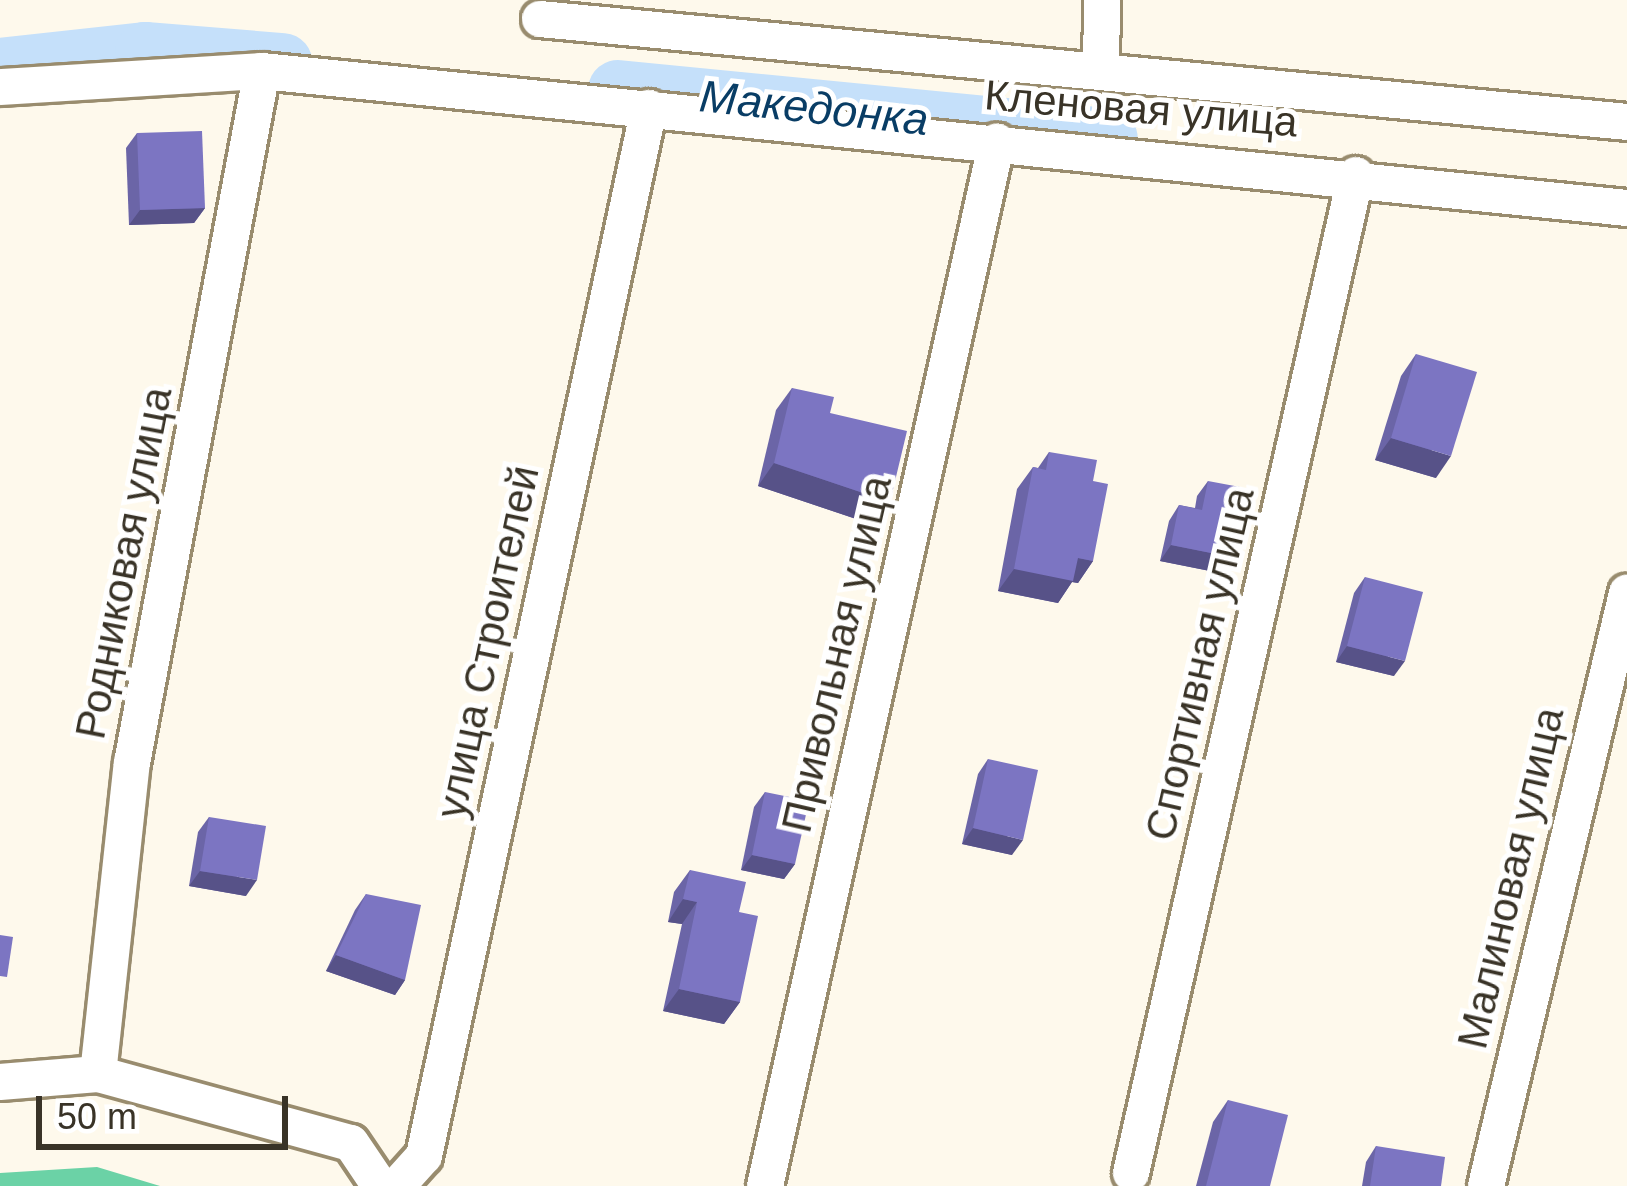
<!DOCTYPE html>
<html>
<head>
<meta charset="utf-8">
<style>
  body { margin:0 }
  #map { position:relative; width:1627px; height:1186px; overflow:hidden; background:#fef9ec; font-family:Arial,sans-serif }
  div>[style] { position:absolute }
  .forest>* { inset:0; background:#6bd2a6 }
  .river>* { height:60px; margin:-30px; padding:0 30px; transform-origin:30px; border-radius:30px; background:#c5e0fa }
  .roads { filter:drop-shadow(3px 0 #998c6e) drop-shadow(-3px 0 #998c6e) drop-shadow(0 3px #998c6e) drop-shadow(0 -3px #998c6e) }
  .minor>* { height:36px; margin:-18px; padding:0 18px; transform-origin:18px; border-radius:18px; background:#fff }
  .wall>* { inset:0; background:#6b65a7 }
  .shaded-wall>* { inset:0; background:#575288 }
  .building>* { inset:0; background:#7c75c2 }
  span { translate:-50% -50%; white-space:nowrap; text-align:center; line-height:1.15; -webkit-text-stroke:10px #fff; paint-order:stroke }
  .street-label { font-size:42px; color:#393327 }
  .water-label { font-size:45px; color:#093d65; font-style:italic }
  .scale { position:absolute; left:36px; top:1096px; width:252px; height:54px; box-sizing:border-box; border:6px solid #393327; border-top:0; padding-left:15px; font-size:36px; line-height:42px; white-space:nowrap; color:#393327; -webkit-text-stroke:9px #fff; paint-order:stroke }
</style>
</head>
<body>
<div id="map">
  <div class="forest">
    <div style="clip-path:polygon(97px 1167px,160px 1186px,0 1186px,0 1173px)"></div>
  </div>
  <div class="river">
    <div style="left:0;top:68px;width:146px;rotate:-6.3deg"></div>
    <div style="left:145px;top:52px;width:138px;rotate:4.6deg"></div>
    <div style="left:618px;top:90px;width:492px;rotate:5.6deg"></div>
  </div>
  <div class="roads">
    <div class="minor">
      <div style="left:540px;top:19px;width:1092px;rotate:5.41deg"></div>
      <div style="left:1101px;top:72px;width:72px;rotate:-89.2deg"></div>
      <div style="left:0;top:87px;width:262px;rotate:-3.5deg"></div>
      <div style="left:262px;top:71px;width:1372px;rotate:5.73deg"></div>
      <div style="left:98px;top:1074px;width:313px;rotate:-83.8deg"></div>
      <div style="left:132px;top:763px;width:704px;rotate:-79.36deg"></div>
      <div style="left:0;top:1082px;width:98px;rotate:-4.7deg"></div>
      <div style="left:98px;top:1074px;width:262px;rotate:15.3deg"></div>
      <div style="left:351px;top:1143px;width:52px;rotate:56deg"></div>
      <div style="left:1131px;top:1173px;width:1023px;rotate:-77.3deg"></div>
      <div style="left:397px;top:1186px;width:40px;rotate:-48deg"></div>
      <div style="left:424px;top:1156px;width:1072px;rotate:-77.88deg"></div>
      <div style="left:765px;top:1186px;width:1070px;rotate:-77.48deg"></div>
      <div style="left:1486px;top:1186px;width:610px;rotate:-76.62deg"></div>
    </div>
  </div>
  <div class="wall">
    <div style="clip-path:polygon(137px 133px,205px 208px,194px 223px,129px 225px,126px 148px)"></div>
    <div style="clip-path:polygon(1416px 354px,1436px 478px,1375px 460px,1401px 376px)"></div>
    <div style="clip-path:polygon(792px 388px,830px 413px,874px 525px,758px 486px,776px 410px)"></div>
    <div style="clip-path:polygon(1049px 452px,1093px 481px,1093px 561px,1078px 583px,1072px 582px,1058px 603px,998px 591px,1017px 489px,1033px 467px,1038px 468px)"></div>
    <div style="clip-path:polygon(1208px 481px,1226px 556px,1215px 572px,1160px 561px,1169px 521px,1179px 505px,1195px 508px,1197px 496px)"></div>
    <div style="clip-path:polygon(1365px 577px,1394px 676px,1336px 662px,1354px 593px)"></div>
    <div style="clip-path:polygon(988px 759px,1012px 855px,962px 844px,978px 774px)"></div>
    <div style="clip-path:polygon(765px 792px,795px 864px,784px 879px,741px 870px,754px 807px)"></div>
    <div style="clip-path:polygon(209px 817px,246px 896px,189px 886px,198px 832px)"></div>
    <div style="clip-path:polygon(690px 870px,739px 912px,740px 1002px,724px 1024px,663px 1011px,682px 924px,668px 922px,674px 892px)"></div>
    <div style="clip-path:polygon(366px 894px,405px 980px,395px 995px,326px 971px,355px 910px)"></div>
    <div style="clip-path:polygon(1228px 1100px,1270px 1186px,1196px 1186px,1213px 1122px)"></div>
    <div style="clip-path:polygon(1376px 1146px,1441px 1186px,1362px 1186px,1366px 1162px)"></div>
  </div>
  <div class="shaded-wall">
    <div style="clip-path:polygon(205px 208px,194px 223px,129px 225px,140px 210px)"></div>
    <div style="clip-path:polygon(1391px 438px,1451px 456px,1436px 478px,1375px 460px)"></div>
    <div style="clip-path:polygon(774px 463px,890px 502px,874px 525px,758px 486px)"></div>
    <div style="clip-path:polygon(1171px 545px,1226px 556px,1215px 572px,1160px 561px)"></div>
    <div style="clip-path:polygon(1078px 558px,1093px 561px,1078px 583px,1072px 582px,1058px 603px,998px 591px,1014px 569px)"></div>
    <div style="clip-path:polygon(1347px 646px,1405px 661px,1394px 676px,1336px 662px)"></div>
    <div style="clip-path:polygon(973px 828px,1023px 840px,1012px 855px,962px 844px)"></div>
    <div style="clip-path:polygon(752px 855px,795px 864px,784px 879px,741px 870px)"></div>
    <div style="clip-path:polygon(200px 871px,257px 880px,246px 896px,189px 886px)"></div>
    <div style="clip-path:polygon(683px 899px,697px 902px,682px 924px,668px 922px)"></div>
    <div style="clip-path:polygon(336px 955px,405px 980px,395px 995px,326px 971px)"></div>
    <div style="clip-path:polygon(679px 989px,740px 1002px,724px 1024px,663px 1011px)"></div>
  </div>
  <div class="building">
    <div style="clip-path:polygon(202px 131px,205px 208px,140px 210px,137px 133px)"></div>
    <div style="clip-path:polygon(1416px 354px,1477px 372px,1451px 456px,1391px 438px)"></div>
    <div style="clip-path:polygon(792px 388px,834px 397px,830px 413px,907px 431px,890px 502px,774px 463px)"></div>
    <div style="clip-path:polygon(1049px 452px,1097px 460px,1093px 481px,1108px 484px,1093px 561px,1078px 558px,1073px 581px,1014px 569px,1033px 467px,1046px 470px)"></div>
    <div style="clip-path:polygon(1208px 481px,1240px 487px,1226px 556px,1171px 545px,1179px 505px,1202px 510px)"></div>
    <div style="clip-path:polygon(1365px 577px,1423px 592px,1405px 661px,1347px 646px)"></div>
    <div style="clip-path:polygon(988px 759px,1038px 770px,1023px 840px,973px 828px)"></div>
    <div style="clip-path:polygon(765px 792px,809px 801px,795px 864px,752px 855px)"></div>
    <div style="clip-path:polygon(209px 817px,266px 826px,257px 880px,200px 871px)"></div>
    <div style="clip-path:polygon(690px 870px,746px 882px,739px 912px,758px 916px,740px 1002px,679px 989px,697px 902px,683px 899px)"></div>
    <div style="clip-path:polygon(366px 894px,421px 905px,405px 980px,336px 955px)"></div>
    <div style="clip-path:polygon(0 935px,13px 937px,7px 977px,0 976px)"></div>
    <div style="clip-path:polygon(1228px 1100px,1288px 1115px,1270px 1186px,1206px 1186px)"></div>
    <div style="clip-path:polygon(1376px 1146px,1445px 1157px,1441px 1186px,1370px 1186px)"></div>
  </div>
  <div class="street-label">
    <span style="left:1141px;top:109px;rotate:5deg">Кленовая улица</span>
    <span style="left:124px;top:563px;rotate:-79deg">Родниковая улица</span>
    <span style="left:488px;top:642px;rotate:-78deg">улица Строителей</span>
    <span style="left:837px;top:654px;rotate:-77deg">Привольная улица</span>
    <span style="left:1200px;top:664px;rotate:-77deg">Спортивная улица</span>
    <span style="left:1511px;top:878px;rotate:-77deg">Малиновая улица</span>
  </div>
  <div class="water-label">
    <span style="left:814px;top:108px;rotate:6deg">Македонка</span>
  </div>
  <div class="scale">50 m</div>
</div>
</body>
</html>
